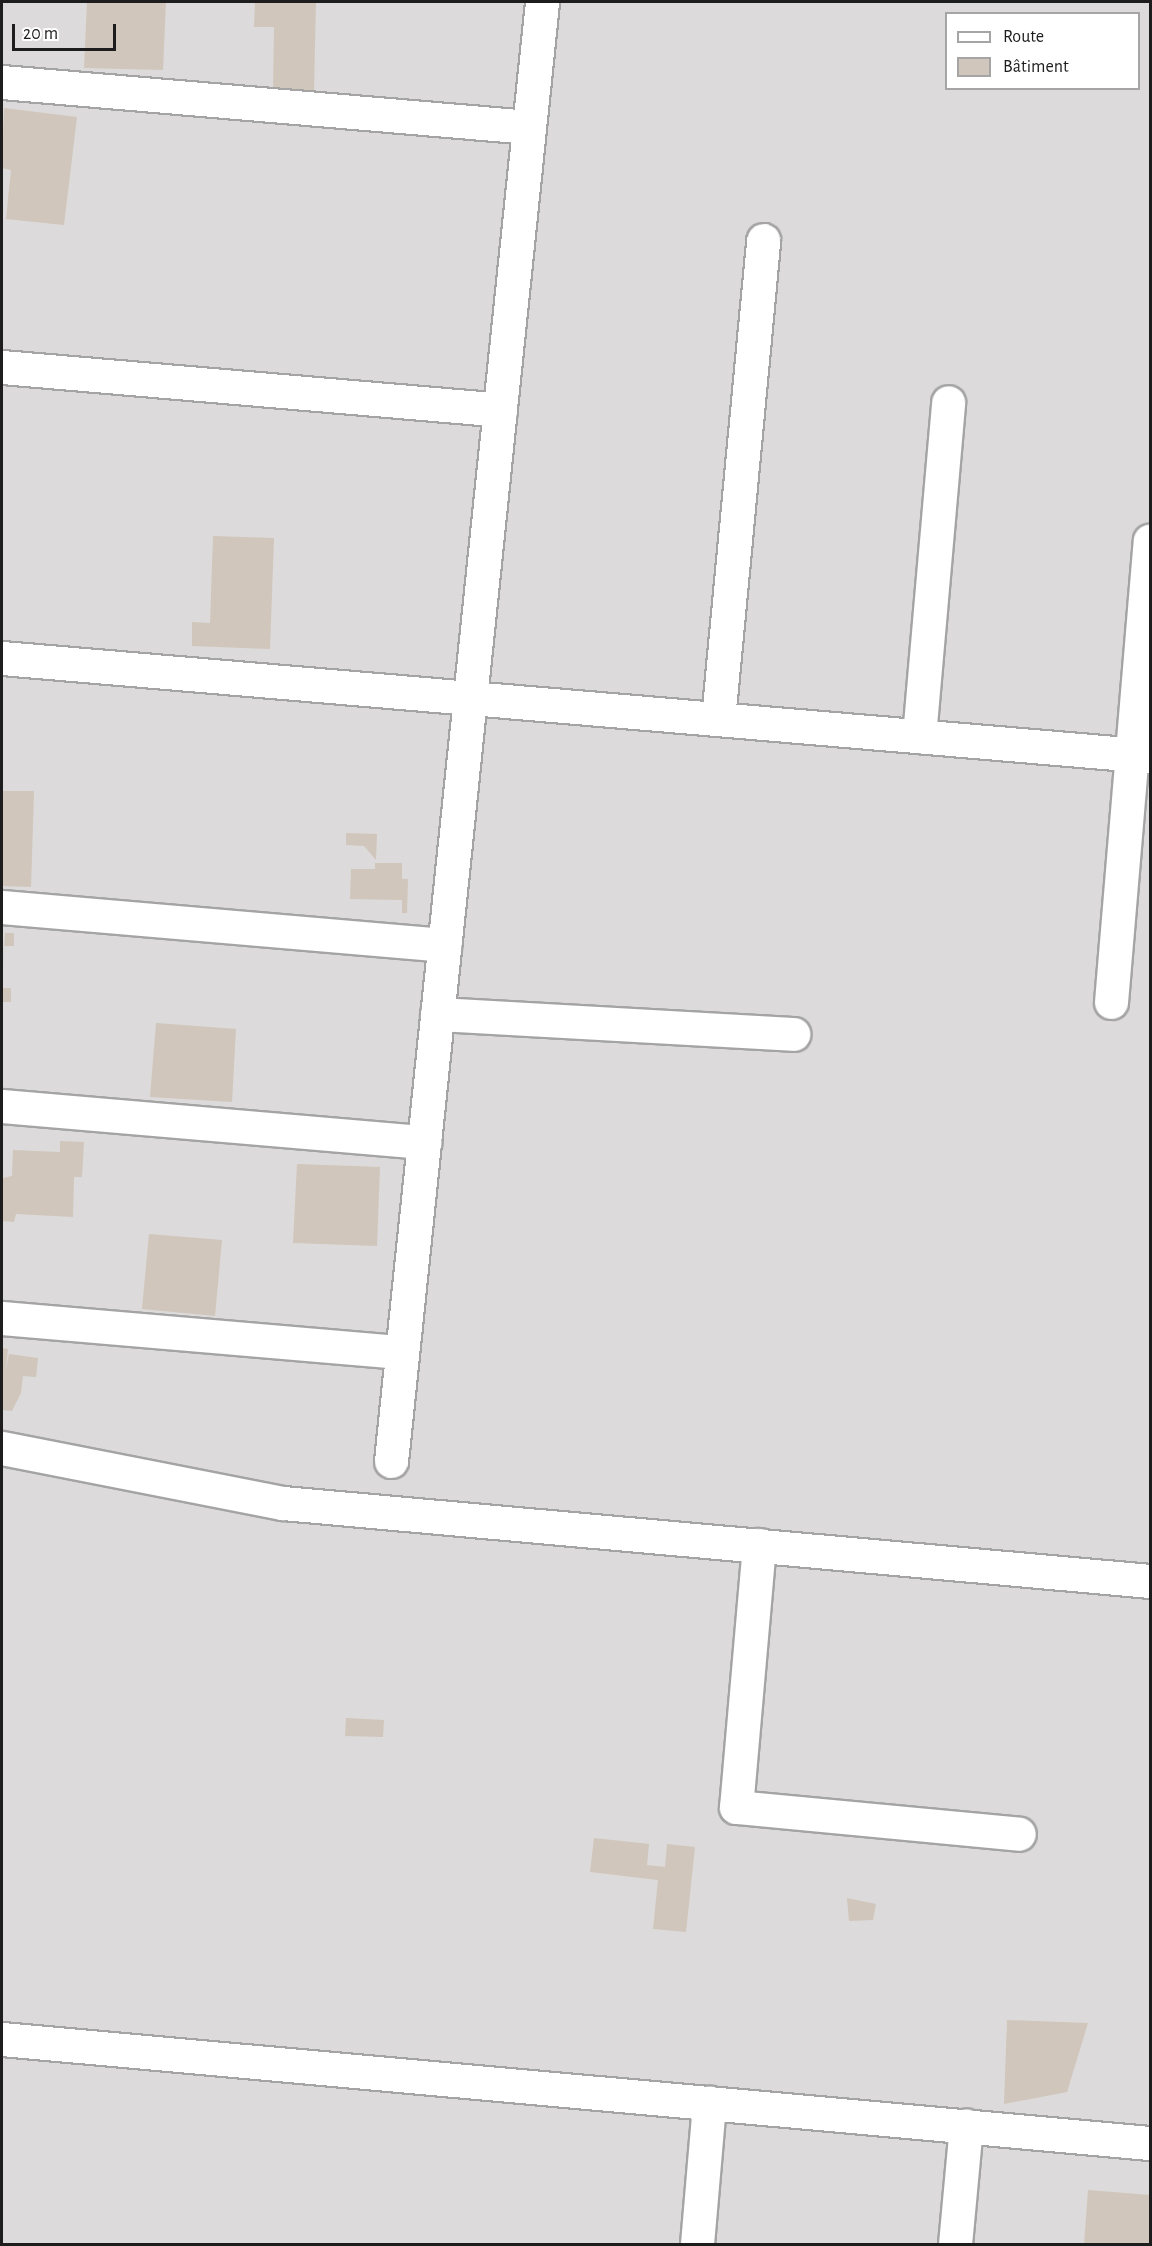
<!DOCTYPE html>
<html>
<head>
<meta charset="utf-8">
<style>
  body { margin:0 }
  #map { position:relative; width:1152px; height:2246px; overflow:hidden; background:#f0ece2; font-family:"Alegreya Sans",sans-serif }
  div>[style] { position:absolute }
  .residential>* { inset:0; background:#dcdada }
  .building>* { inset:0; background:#d0c6bb }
  .roads { filter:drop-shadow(2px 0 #a4a4a4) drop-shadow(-2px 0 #a4a4a4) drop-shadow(0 2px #a4a4a4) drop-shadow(0 -2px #a4a4a4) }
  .street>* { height:33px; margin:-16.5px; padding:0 16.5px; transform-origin:16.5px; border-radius:16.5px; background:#fff }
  span { translate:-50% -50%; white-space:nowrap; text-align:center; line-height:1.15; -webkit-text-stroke:4.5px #fff; paint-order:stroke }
  .frame { position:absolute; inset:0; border:3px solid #1d1d1d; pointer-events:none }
  .legend { position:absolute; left:945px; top:12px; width:195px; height:78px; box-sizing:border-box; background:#fff; border:2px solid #a5a5a5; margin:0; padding:8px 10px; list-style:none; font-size:18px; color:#1d1d1d }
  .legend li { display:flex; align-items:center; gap:12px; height:30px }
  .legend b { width:30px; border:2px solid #a5a5a5 }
  .scale { position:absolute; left:12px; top:24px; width:104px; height:27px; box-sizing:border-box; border:3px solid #1d1d1d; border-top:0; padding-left:8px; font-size:18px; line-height:21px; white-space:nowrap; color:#1d1d1d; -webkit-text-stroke:4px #fff; paint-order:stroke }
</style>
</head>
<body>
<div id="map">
  <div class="residential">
    <div style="clip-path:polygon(evenodd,2px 2px,1150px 2px,1150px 2244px,2px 2244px,2px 2px,946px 14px,1138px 14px,1138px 88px,946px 88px,946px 14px)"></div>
  </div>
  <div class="building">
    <div style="clip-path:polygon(87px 2px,166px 2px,163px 70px,84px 68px)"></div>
    <div style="clip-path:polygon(255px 2px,316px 2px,314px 91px,273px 90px,274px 27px,254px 27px)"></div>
    <div style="clip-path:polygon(4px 108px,77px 117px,64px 225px,6px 219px,11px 170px,2px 168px)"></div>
    <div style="clip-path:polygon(213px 536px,274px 538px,270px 649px,192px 646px,192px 622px,210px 623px)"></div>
    <div style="clip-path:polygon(2px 791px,34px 791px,31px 887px,2px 886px)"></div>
    <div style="clip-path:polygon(346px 833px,377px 834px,376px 860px,364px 846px,346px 845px)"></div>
    <div style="clip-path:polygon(375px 863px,402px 863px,402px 879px,408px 879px,407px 913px,402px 913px,402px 900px,350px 899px,351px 869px,375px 869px)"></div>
    <div style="clip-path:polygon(5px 933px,14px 933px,14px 946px,4px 946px,2px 982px)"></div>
    <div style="clip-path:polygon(2px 988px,11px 988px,11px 1002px,2px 1002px)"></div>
    <div style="clip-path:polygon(156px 1023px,236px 1029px,232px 1102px,150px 1097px)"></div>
    <div style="clip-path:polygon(60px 1141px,84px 1142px,82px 1177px,74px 1177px,73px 1217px,16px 1214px,14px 1222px,2px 1221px,3px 1178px,12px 1176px,13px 1150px,60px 1152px)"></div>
    <div style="clip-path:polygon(297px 1164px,380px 1167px,377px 1246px,293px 1243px)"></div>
    <div style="clip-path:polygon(149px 1234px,222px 1240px,215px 1316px,142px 1309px)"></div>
    <div style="clip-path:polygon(2px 1348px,8px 1349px,6px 1369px,9px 1354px,38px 1358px,36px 1377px,23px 1376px,21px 1393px,12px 1411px,2px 1410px)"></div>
    <div style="clip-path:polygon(346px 1718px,384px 1720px,383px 1737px,345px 1736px)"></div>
    <div style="clip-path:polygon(594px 1838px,649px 1844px,647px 1865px,665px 1867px,667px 1844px,695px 1847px,686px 1932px,653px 1929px,658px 1880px,590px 1872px)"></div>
    <div style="clip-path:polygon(847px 1898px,876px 1904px,873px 1920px,849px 1921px)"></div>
    <div style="clip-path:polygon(1007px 2020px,1088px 2023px,1067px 2092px,1004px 2104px)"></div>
    <div style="clip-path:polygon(1088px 2190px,1150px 2195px,1150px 2244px,1084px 2244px)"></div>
  </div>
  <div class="roads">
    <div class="street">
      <div style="left:2px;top:82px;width:529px;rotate:4.88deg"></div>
      <div style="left:2px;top:367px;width:500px;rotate:4.9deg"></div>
      <div style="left:2px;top:658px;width:1152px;rotate:4.88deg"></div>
      <div style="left:718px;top:719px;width:481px;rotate:-84.6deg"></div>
      <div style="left:919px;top:736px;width:335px;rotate:-85deg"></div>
      <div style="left:2px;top:907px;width:444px;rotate:4.9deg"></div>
      <div style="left:1111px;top:1002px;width:463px;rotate:-85.2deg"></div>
      <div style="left:437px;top:1014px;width:357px;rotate:3.2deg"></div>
      <div style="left:2px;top:1106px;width:424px;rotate:4.9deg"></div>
      <div style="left:2px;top:1318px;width:401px;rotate:4.9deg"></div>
      <div style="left:2px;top:1448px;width:286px;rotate:11.1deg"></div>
      <div style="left:283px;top:1503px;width:871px;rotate:5.14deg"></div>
      <div style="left:391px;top:1461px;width:1467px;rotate:-84.09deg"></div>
      <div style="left:759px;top:1545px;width:263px;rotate:95deg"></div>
      <div style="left:736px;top:1807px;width:284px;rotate:5.4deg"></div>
      <div style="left:2px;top:2039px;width:1153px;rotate:5.18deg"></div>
      <div style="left:697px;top:2244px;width:142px;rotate:-85.1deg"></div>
      <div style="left:955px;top:2244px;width:119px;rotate:-84.7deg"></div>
    </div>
  </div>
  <div class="frame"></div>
  <ul class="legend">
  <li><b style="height:8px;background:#fff"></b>Route</li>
  <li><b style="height:16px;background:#d0c6bb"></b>Bâtiment</li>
  </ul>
  <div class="scale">20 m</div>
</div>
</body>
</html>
